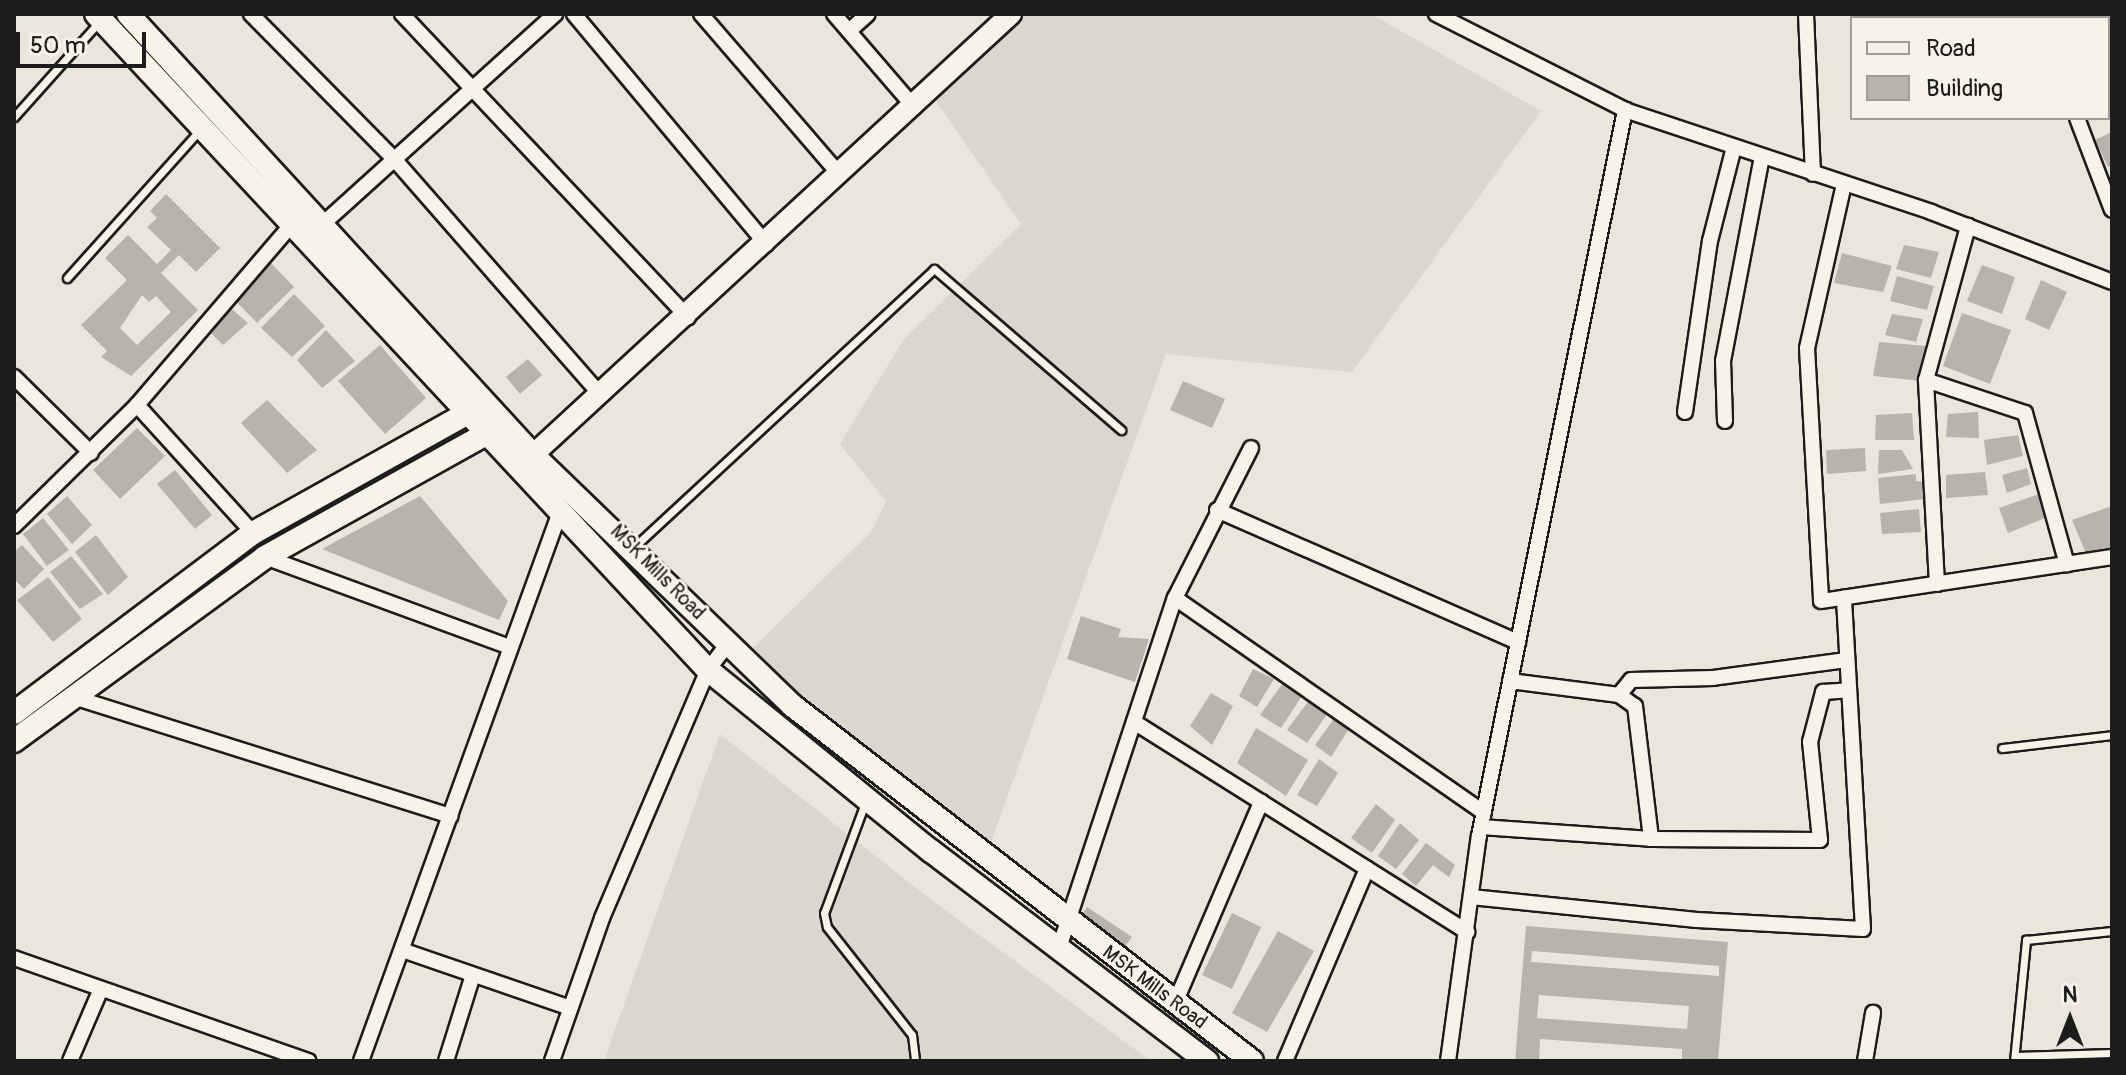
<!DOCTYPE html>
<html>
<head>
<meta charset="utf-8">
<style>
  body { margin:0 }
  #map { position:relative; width:2126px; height:1075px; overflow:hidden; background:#eae6dc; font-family:Pangolin,sans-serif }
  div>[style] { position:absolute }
  .built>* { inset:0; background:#dad7ce }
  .building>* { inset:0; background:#b6b4ac }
  .roads { filter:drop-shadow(2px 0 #1c1c1c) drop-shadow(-2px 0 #1c1c1c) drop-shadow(0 2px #1c1c1c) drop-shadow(0 -2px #1c1c1c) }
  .lane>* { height:7px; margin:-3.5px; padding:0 3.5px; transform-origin:3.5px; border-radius:3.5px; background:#f7f3e8 }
  .street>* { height:14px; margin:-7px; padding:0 7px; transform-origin:7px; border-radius:7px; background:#f7f3e8 }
  .secondary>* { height:20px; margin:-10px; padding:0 10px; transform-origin:10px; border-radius:10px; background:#f7f3e8 }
  .primary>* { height:22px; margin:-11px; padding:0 11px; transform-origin:11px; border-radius:11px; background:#f7f3e8 }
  span { translate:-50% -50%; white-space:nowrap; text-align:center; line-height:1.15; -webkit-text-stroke:6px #f7f3e8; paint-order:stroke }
  .street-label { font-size:20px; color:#1c1c1c }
  .frame { position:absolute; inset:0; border:16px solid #1c1c1c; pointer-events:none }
  .legend { position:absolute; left:1850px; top:16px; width:260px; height:104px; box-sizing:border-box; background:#f7f3e8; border:2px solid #9f9d96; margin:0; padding:10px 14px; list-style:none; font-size:24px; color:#1c1c1c }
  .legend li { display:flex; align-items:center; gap:16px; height:40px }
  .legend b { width:40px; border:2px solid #9f9d96 }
  .north { position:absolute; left:2030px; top:979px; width:80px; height:80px; -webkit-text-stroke:6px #f7f3e8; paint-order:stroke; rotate:0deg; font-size:22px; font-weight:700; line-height:32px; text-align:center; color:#1c1c1c }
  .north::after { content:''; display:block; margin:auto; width:28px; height:36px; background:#1c1c1c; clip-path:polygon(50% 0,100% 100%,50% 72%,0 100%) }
  .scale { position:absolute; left:16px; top:32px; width:130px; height:36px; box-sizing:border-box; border:4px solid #1c1c1c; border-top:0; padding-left:10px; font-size:24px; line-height:28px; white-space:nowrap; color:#1c1c1c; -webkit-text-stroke:6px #f7f3e8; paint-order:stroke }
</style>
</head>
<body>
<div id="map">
  <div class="built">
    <div style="clip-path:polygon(1025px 14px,1371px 14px,1541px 111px,1352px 372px,1166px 354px,990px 845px,795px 692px,752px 649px,872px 531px,886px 501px,840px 444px,904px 339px,1021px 224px,936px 101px)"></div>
    <div style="clip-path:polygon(720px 734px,929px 898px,1151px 1061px,604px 1061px)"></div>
  </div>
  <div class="building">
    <div style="clip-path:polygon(2112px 132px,2112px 165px,2108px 167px,2095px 140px)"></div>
    <div style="clip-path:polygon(evenodd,166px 194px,220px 248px,196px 272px,179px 255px,161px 273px,198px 310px,131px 376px,101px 357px,107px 351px,81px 325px,127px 280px,105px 258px,128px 235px,157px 264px,171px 250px,147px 227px,157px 218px,150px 211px,166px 194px,142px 295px,149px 302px,156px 296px,171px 312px,137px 345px,120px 328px,142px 295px)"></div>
    <div style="clip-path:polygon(1904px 245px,1939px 252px,1931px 278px,1896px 269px)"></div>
    <div style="clip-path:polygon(1842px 253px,1892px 266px,1883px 292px,1834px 283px)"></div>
    <div style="clip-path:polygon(267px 259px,294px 287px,257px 323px,230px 295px)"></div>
    <div style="clip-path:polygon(1982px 265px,2015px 277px,2002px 314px,1967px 301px)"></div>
    <div style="clip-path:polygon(1897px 276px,1934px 286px,1927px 310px,1890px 301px)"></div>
    <div style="clip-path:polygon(2041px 280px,2067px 292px,2049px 330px,2025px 319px)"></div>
    <div style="clip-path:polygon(294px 294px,325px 326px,292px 357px,261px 328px)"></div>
    <div style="clip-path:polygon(226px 304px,248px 323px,223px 345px,206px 328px)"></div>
    <div style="clip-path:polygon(1962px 313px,2011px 330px,1990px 384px,1943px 366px)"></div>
    <div style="clip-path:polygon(1892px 314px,1923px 319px,1916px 342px,1885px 335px)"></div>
    <div style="clip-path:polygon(326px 330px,355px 361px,322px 388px,297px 360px)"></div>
    <div style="clip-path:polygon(1879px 342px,1927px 346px,1922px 381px,1873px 376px)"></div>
    <div style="clip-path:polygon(380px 345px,426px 398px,385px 434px,338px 381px)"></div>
    <div style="clip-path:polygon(528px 359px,542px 375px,520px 394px,506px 377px)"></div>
    <div style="clip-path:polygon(1183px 381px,1225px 399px,1212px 428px,1170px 410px)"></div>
    <div style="clip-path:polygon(267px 400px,317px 450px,287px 473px,241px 423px)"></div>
    <div style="clip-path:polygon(1978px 412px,1979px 438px,1946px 437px,1948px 414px)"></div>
    <div style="clip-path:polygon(1912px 413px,1914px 440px,1875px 440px,1876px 415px)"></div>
    <div style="clip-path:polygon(137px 428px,165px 456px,120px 499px,93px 470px)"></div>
    <div style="clip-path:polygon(2018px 435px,2023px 456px,1987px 465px,1984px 440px)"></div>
    <div style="clip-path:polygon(1865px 448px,1866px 471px,1827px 474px,1826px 450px)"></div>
    <div style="clip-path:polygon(1879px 450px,1902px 450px,1913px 469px,1878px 474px)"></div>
    <div style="clip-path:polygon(2027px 468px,2031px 484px,2007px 493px,2002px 475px)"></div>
    <div style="clip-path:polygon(175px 470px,212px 515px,195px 529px,157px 484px)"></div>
    <div style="clip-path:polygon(1985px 472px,1988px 495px,1946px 498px,1946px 475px)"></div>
    <div style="clip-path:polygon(1916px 474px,1916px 481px,1926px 482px,1925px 499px,1880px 504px,1878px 478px)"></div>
    <div style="clip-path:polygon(2042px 493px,2050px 516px,2008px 533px,1999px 508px)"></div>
    <div style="clip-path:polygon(67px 496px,92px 525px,72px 544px,47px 514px)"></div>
    <div style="clip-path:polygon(420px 496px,508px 601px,499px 620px,322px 549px)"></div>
    <div style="clip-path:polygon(2112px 506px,2112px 552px,2087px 556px,2072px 520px)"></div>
    <div style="clip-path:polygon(1919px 509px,1921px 532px,1882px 534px,1880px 513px)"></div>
    <div style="clip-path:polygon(43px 518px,69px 550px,47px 566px,23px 534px)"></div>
    <div style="clip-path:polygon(96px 535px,128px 577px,108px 595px,75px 552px)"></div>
    <div style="clip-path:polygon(22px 545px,44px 569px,24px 589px,14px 579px,14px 552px)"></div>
    <div style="clip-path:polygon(71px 556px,103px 594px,80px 609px,50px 572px)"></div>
    <div style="clip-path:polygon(48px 577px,82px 619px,53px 642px,17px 600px)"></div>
    <div style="clip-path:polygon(1081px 616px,1121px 629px,1118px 637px,1149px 639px,1135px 682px,1067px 659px)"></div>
    <div style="clip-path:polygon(1253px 669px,1274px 679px,1257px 707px,1239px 696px)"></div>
    <div style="clip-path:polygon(1283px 683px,1302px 696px,1281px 728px,1260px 715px)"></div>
    <div style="clip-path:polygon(1211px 693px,1233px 706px,1212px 745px,1190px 726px)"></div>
    <div style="clip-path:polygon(1310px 699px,1330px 710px,1307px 743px,1287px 730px)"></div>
    <div style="clip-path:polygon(1336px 716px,1350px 727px,1331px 757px,1315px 745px)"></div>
    <div style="clip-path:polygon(1256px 728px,1308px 760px,1286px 796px,1237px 763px)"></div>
    <div style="clip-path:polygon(1319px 759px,1338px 773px,1317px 806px,1297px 795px)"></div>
    <div style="clip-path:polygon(1376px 804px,1395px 820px,1372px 853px,1351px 838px)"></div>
    <div style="clip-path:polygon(1400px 823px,1419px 840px,1396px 869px,1378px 856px)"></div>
    <div style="clip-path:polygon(1426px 843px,1455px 865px,1449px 877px,1433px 865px,1416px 886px,1402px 874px)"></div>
    <div style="clip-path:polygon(1087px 907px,1132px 937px,1122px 951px,1078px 921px)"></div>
    <div style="clip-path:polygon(1232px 913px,1261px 927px,1232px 989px,1202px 975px)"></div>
    <div style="clip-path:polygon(evenodd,1526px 926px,1728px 942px,1718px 1061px,1682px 1061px,1682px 1049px,1540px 1039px,1539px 1061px,1515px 1061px,1526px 926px,1532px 951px,1719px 966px,1719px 976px,1531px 962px,1532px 951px,1526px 926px,1539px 995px,1689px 1006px,1687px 1029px,1537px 1018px,1539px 995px)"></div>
    <div style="clip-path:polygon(1278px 931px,1314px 951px,1267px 1032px,1232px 1013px)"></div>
  </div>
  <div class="roads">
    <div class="lane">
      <div style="left:14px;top:117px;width:126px;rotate:-48.2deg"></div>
      <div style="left:67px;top:278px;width:198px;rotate:-48.1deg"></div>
      <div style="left:634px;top:547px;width:409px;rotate:-42.8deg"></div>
      <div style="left:934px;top:269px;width:247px;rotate:40.7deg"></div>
      <div style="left:2002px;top:748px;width:111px;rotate:-6.7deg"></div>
      <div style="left:865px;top:803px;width:117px;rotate:110.4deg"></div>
      <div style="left:824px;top:913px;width:14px;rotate:78deg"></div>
      <div style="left:827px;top:927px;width:137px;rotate:51.8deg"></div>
      <div style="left:912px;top:1035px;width:26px;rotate:83deg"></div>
      <div style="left:2015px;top:1056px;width:97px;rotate:-1.8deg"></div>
      <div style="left:2014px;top:1061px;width:122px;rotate:-84.3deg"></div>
      <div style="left:2026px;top:940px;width:86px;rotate:-6deg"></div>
    </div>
    <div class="street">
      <div style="left:251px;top:14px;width:205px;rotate:45.4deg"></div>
      <div style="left:395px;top:160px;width:311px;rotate:48.8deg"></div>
      <div style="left:402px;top:14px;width:417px;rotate:46.7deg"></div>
      <div style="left:574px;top:14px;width:300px;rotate:50.1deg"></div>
      <div style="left:701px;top:14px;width:213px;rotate:49.2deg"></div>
      <div style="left:834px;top:14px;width:123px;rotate:49.3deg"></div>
      <div style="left:1436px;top:14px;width:212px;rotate:26.9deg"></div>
      <div style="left:1625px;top:110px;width:323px;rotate:18.4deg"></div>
      <div style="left:1931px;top:212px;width:194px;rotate:21.1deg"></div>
      <div style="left:1806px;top:14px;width:160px;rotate:87.5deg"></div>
      <div style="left:2037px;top:14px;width:4px;rotate:63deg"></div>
      <div style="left:849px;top:31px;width:25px;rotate:-42deg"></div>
      <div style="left:2108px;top:57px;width:5px;rotate:-37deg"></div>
      <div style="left:2077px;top:118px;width:98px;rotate:69.2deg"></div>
      <div style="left:1844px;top:184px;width:168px;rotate:102.7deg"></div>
      <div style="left:1807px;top:348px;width:253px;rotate:86.8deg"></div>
      <div style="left:1821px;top:601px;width:294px;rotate:-8.6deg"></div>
      <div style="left:315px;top:231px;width:324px;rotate:-42.1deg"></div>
      <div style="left:14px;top:377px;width:108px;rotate:44.6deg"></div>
      <div style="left:1926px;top:380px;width:104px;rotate:18.4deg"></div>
      <div style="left:2025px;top:413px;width:157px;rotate:74.5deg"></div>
      <div style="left:137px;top:405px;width:173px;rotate:47.8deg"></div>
      <div style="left:1685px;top:412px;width:173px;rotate:-81.7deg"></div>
      <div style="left:1710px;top:241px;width:97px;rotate:-75.7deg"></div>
      <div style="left:1725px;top:421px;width:60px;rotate:-91.9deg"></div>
      <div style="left:1723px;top:361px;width:208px;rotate:-79.2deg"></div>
      <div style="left:1217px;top:510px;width:329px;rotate:23.7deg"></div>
      <div style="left:14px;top:526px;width:173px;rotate:-44.5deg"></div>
      <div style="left:137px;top:405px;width:246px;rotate:-49.4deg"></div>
      <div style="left:265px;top:557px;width:261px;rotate:20.2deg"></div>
      <div style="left:1937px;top:584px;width:204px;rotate:-93.1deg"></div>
      <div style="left:1926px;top:380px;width:160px;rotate:-74.7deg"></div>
      <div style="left:1175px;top:598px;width:376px;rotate:34.8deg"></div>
      <div style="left:1510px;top:681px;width:110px;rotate:7.3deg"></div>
      <div style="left:1619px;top:695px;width:19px;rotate:35deg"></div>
      <div style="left:1635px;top:706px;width:134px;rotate:83.1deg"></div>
      <div style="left:1619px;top:695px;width:19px;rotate:-51deg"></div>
      <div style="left:1631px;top:680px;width:82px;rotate:-1.4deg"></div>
      <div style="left:1713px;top:678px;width:135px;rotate:-7.7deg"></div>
      <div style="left:70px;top:696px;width:399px;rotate:17.5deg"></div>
      <div style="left:1134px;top:722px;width:394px;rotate:32.2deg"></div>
      <div style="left:1481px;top:827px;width:170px;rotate:4deg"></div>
      <div style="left:1651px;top:839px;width:169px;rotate:0.3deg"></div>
      <div style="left:1820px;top:840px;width:99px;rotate:-95.8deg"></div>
      <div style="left:1810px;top:742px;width:52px;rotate:-75.4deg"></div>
      <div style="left:1823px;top:692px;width:26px;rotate:-4deg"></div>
      <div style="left:1471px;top:897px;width:227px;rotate:5.8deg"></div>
      <div style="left:1697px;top:920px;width:166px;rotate:3.1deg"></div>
      <div style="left:1863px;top:929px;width:332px;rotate:-93.3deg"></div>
      <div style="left:1059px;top:948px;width:369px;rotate:-71.7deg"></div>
      <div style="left:1175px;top:598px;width:168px;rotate:-63.1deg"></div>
      <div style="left:402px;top:950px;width:178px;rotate:19deg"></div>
      <div style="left:14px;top:958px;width:312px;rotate:19.3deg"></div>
      <div style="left:1175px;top:1003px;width:219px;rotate:-66.8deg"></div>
      <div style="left:70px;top:1061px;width:76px;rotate:-66.8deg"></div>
      <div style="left:361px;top:1061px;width:584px;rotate:-70.08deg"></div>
      <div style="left:446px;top:1061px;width:90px;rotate:-72.6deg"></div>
      <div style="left:552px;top:1061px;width:151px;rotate:-70.7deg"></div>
      <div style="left:602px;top:918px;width:270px;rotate:-66.9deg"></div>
      <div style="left:708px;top:670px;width:35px;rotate:-53deg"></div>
      <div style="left:1285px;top:1061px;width:209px;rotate:-66.9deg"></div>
      <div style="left:1448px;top:1061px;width:227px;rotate:-82.2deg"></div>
      <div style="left:1479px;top:836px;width:741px;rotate:-78.63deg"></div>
      <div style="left:1865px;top:1061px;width:49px;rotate:-80.5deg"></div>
    </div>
    <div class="secondary">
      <div style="left:523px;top:464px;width:664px;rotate:-42.68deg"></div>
    </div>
    <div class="primary">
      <div style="left:96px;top:14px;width:897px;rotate:46.99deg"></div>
      <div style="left:708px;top:670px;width:287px;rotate:39.1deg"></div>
      <div style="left:931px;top:851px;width:347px;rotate:37.3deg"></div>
      <div style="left:128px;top:14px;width:597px;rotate:47.44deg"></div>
      <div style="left:532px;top:454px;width:363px;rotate:44deg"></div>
      <div style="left:793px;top:706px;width:580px;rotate:37.72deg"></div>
      <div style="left:14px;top:713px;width:299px;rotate:-37deg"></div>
      <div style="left:253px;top:533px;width:260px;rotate:-29.2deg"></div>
      <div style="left:14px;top:741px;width:311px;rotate:-36.2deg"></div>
      <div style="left:265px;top:557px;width:271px;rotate:-29.1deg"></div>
    </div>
  </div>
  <div class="street-label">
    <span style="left:658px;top:572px;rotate:45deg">MSK Mills Road</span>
    <span style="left:1155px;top:987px;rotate:37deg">MSK Mills Road</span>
  </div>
  <div class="frame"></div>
  <ul class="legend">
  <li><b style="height:10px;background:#f7f3e8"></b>Road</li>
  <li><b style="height:22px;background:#b6b4ac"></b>Building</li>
  </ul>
  <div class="north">N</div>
  <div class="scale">50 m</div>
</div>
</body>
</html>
